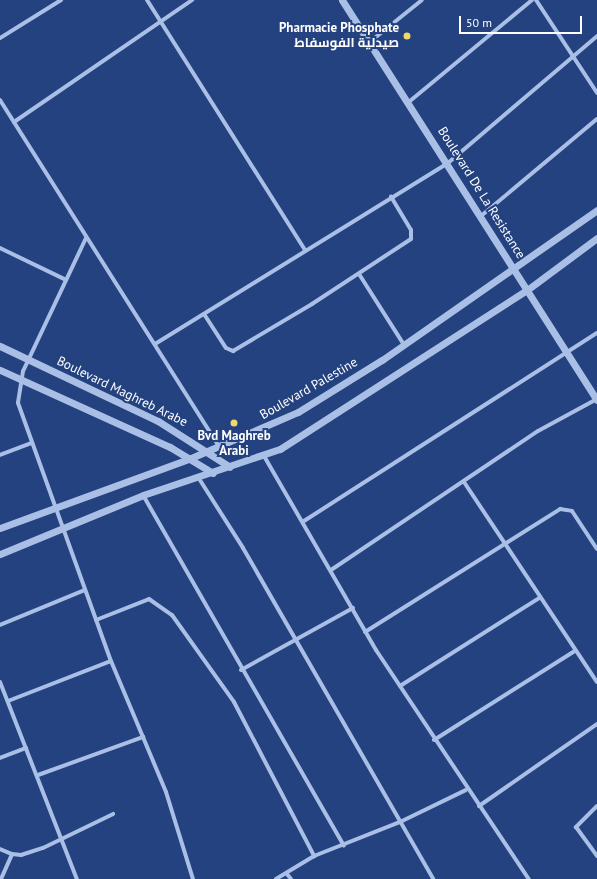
<!DOCTYPE html>
<html>
<head>
<meta charset="utf-8">
<style>
  body { margin:0 }
  #map { position:relative; width:597px; height:879px; overflow:hidden; background:#23427f; font-family:"PT Sans",Cairo,sans-serif }
  div>[style] { position:absolute }
  .minor>* { height:4px; margin:-2px; padding:0 2px; transform-origin:2px; border-radius:2px; background:#a9bfe6 }
  .tertiary>* { height:7px; margin:-3.5px; padding:0 3.5px; transform-origin:3.5px; border-radius:3.5px; background:#a9bfe6 }
  .dots>* { width:11px; height:11px; translate:-50% -50%; box-sizing:border-box; border:2px solid #23427f; border-radius:50% }
  span { translate:-50% -50%; white-space:nowrap; text-align:center; line-height:1.15; -webkit-text-stroke:4px #23427f; paint-order:stroke }
  .poi-label { font-size:13px; color:#fff; font-weight:700 }
  .right { translate:-100% -50%; text-align:right }
  .street-label { font-size:13px; color:#fff }
  .scale { position:absolute; left:459px; top:16px; width:123px; height:18px; box-sizing:border-box; border:2px solid #fff; border-top:0; padding-left:5px; font-size:12px; line-height:14px; white-space:nowrap; color:#fff; -webkit-text-stroke:3px #23427f; paint-order:stroke }
</style>
</head>
<body>
<div id="map">
  <div class="minor">
    <div style="left:147px;top:0;width:296px;rotate:57.7deg"></div>
    <div style="left:536px;top:0;width:111px;rotate:56.7deg"></div>
    <div style="left:0;top:38px;width:72px;rotate:-31.9deg"></div>
    <div style="left:371px;top:41px;width:65px;rotate:-38.8deg"></div>
    <div style="left:0;top:100px;width:409px;rotate:57.7deg"></div>
    <div style="left:410px;top:101px;width:158px;rotate:-39.6deg"></div>
    <div style="left:14px;top:122px;width:216px;rotate:-34.4deg"></div>
    <div style="left:481px;top:216px;width:151px;rotate:-39.9deg"></div>
    <div style="left:86px;top:238px;width:147px;rotate:115.3deg"></div>
    <div style="left:23px;top:371px;width:32px;rotate:99deg"></div>
    <div style="left:18px;top:403px;width:274px;rotate:70.2deg"></div>
    <div style="left:111px;top:661px;width:142px;rotate:67.2deg"></div>
    <div style="left:166px;top:792px;width:91px;rotate:72.8deg"></div>
    <div style="left:0;top:248px;width:71px;rotate:25.8deg"></div>
    <div style="left:359px;top:274px;width:84px;rotate:57.6deg"></div>
    <div style="left:204px;top:314px;width:40px;rotate:57.1deg"></div>
    <div style="left:226px;top:348px;width:8px;rotate:23deg"></div>
    <div style="left:233px;top:351px;width:92px;rotate:-30.7deg"></div>
    <div style="left:312px;top:304px;width:118px;rotate:-33.3deg"></div>
    <div style="left:411px;top:239px;width:9px;rotate:-90deg"></div>
    <div style="left:411px;top:230px;width:39px;rotate:-121deg"></div>
    <div style="left:155px;top:344px;width:344px;rotate:-31.7deg"></div>
    <div style="left:448px;top:163px;width:196px;rotate:-40.4deg"></div>
    <div style="left:0;top:455px;width:34px;rotate:-21deg"></div>
    <div style="left:264px;top:456px;width:224px;rotate:60deg"></div>
    <div style="left:376px;top:650px;width:275px;rotate:56.3deg"></div>
    <div style="left:198px;top:477px;width:84px;rotate:57.6deg"></div>
    <div style="left:243px;top:548px;width:382px;rotate:60.1deg"></div>
    <div style="left:464px;top:482px;width:240px;rotate:56.4deg"></div>
    <div style="left:143px;top:495px;width:404px;rotate:60.2deg"></div>
    <div style="left:304px;top:521px;width:348px;rotate:-32.7deg"></div>
    <div style="left:331px;top:570px;width:249px;rotate:-33.9deg"></div>
    <div style="left:538px;top:431px;width:67px;rotate:-28.5deg"></div>
    <div style="left:96px;top:620px;width:57px;rotate:-21.6deg"></div>
    <div style="left:149px;top:599px;width:28px;rotate:35deg"></div>
    <div style="left:172px;top:615px;width:107px;rotate:54.5deg"></div>
    <div style="left:234px;top:702px;width:174px;rotate:62.5deg"></div>
    <div style="left:0;top:625px;width:92px;rotate:-22.4deg"></div>
    <div style="left:365px;top:632px;width:231px;rotate:-32.2deg"></div>
    <div style="left:560px;top:509px;width:12px;rotate:9deg"></div>
    <div style="left:572px;top:511px;width:45px;rotate:56.7deg"></div>
    <div style="left:241px;top:670px;width:128px;rotate:-29deg"></div>
    <div style="left:0;top:682px;width:212px;rotate:68.7deg"></div>
    <div style="left:400px;top:686px;width:165px;rotate:-32.3deg"></div>
    <div style="left:8px;top:701px;width:110px;rotate:-21.2deg"></div>
    <div style="left:434px;top:740px;width:167px;rotate:-32.3deg"></div>
    <div style="left:0;top:758px;width:28px;rotate:-21deg"></div>
    <div style="left:38px;top:775px;width:112px;rotate:-19.9deg"></div>
    <div style="left:479px;top:806px;width:144px;rotate:-34.8deg"></div>
    <div style="left:597px;top:806px;width:30px;rotate:135deg"></div>
    <div style="left:576px;top:827px;width:36px;rotate:54deg"></div>
    <div style="left:0;top:849px;width:13px;rotate:23deg"></div>
    <div style="left:287px;top:874px;width:6px;rotate:51deg"></div>
    <div style="left:1px;top:879px;width:27px;rotate:-66deg"></div>
    <div style="left:12px;top:854px;width:9px;rotate:6deg"></div>
    <div style="left:21px;top:855px;width:23px;rotate:-18deg"></div>
    <div style="left:43px;top:848px;width:78px;rotate:-25.9deg"></div>
    <div style="left:276px;top:879px;width:44px;rotate:-31.2deg"></div>
    <div style="left:314px;top:856px;width:92px;rotate:-21.6deg"></div>
    <div style="left:400px;top:822px;width:73px;rotate:-25.9deg"></div>
  </div>
  <div class="tertiary">
    <div style="left:342px;top:0;width:474px;rotate:57.5deg"></div>
    <div style="left:0;top:346px;width:175px;rotate:25.4deg"></div>
    <div style="left:158px;top:421px;width:85px;rotate:32.6deg"></div>
    <div style="left:0;top:370px;width:187px;rotate:24.4deg"></div>
    <div style="left:170px;top:447px;width:50px;rotate:31.2deg"></div>
    <div style="left:0;top:528px;width:203px;rotate:-20.1deg"></div>
    <div style="left:191px;top:458px;width:116px;rotate:-23.3deg"></div>
    <div style="left:298px;top:412px;width:99px;rotate:-31.8deg"></div>
    <div style="left:382px;top:360px;width:262px;rotate:-34.9deg"></div>
    <div style="left:0;top:554px;width:155px;rotate:-22.4deg"></div>
    <div style="left:143px;top:495px;width:145px;rotate:-18.6deg"></div>
    <div style="left:280px;top:449px;width:294px;rotate:-32.8deg"></div>
    <div style="left:527px;top:290px;width:87px;rotate:-36.6deg"></div>
  </div>
  <div class="dots">
    <div style="left:407px;top:36px;background:#f1d86c"></div>
    <div style="left:234px;top:423px;background:#f1d86c"></div>
  </div>
  <div class="poi-label">
    <span class="right" style="left:399px;top:36px">Pharmacie Phosphate<br>صيدلية الفوسفاط</span>
    <span style="left:234px;top:444px">Bvd Maghreb<br>Arabi</span>
  </div>
  <div class="street-label">
    <span style="left:481px;top:193px;rotate:58deg">Boulevard De La Resistance</span>
    <span style="left:309px;top:389px;rotate:-30deg">Boulevard Palestine</span>
    <span style="left:122px;top:392px;rotate:26deg">Boulevard Maghreb Arabe</span>
  </div>
  <div class="scale">50 m</div>
</div>
</body>
</html>
